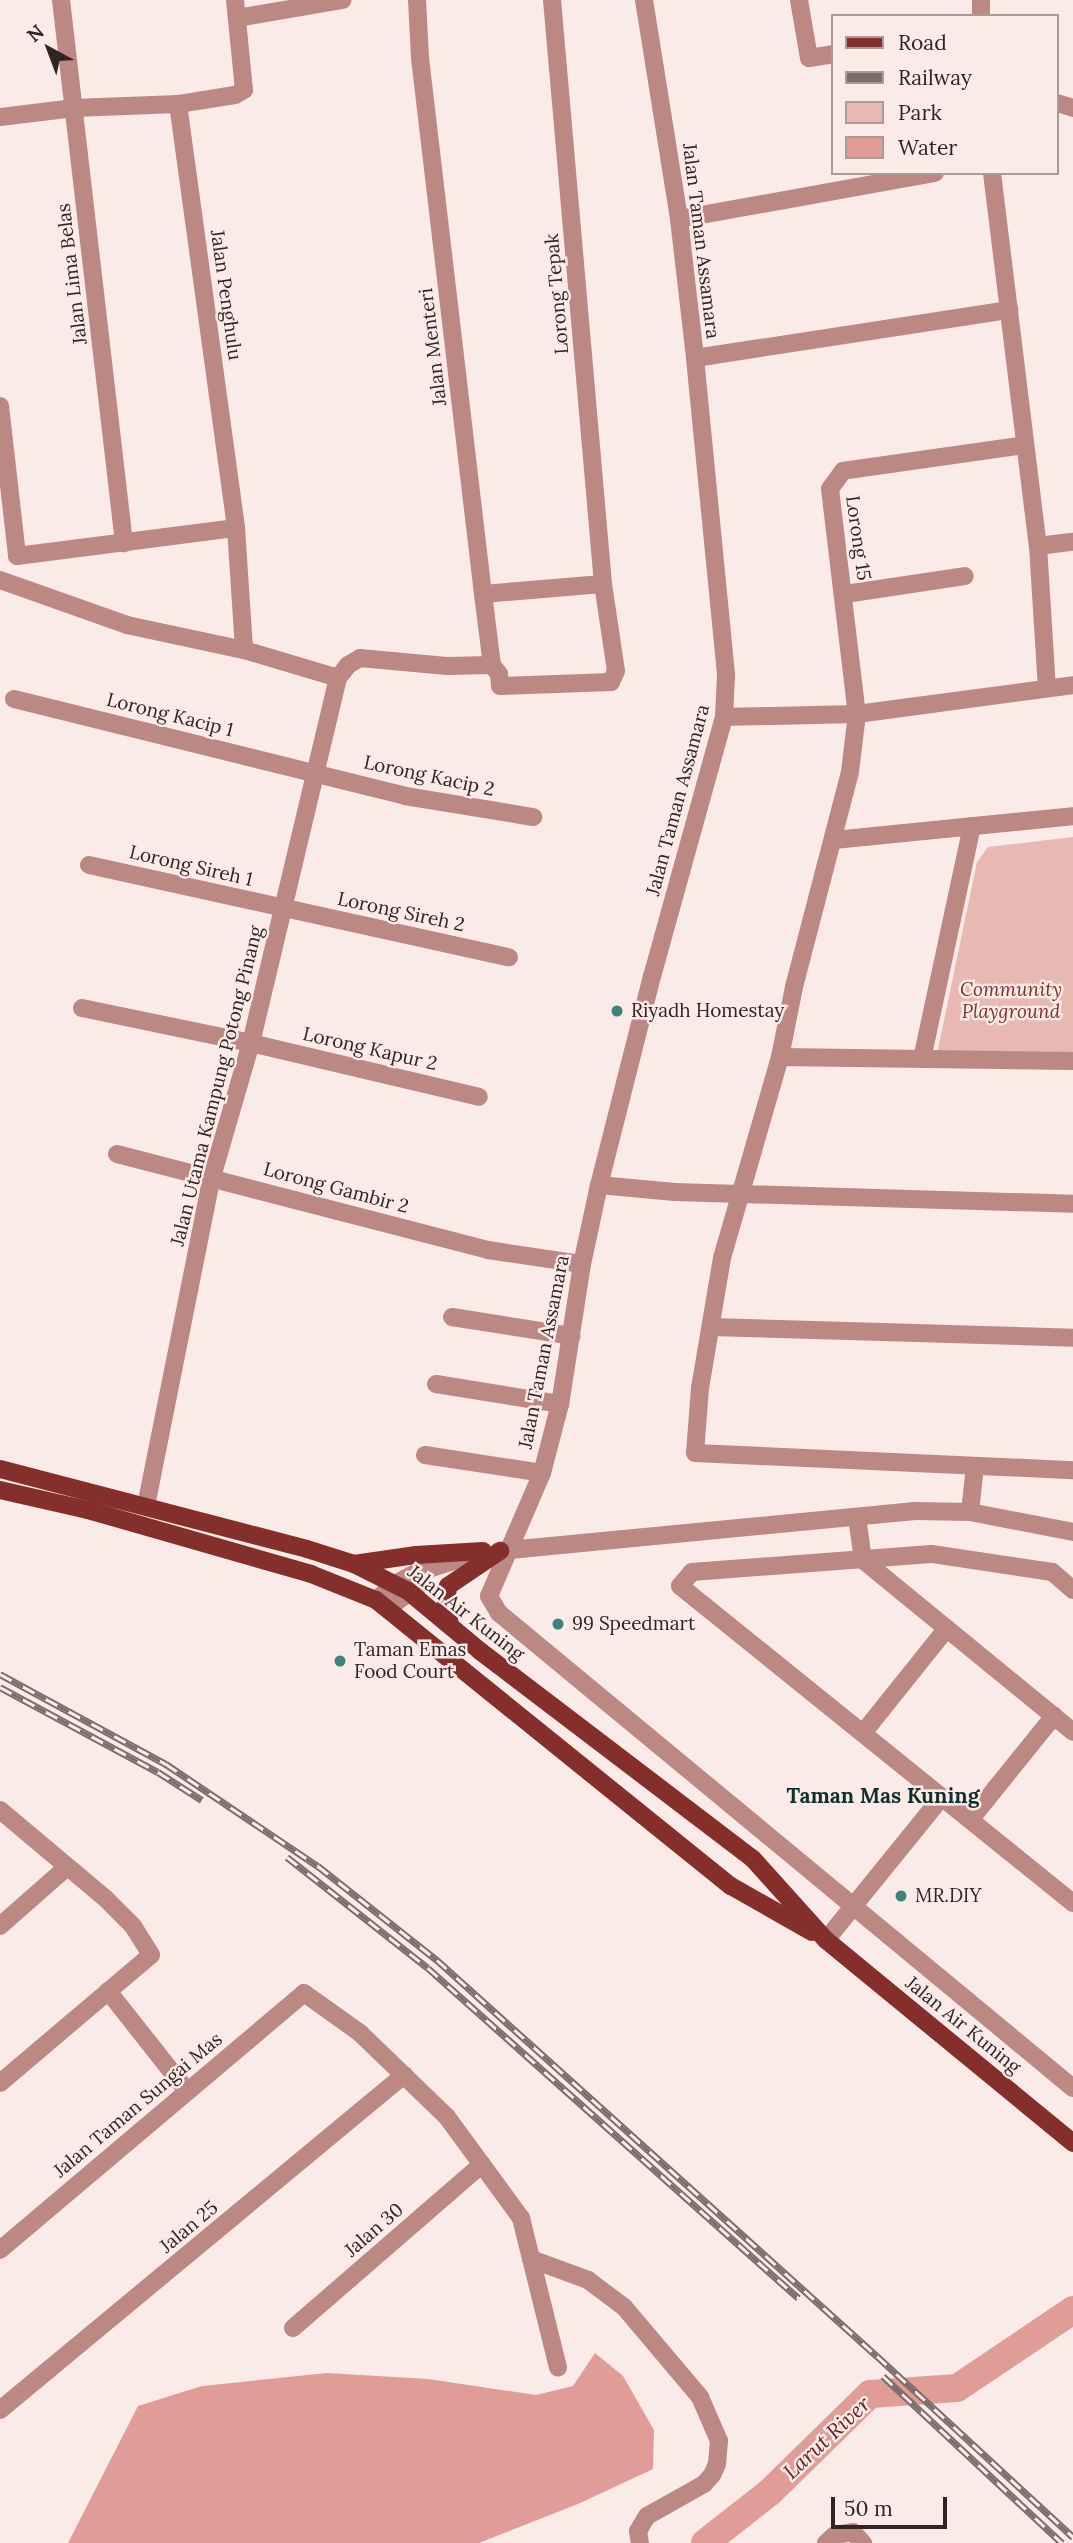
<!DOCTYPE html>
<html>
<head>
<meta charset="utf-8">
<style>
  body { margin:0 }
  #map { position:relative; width:1073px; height:2543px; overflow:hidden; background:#faeae8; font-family:Lora,serif }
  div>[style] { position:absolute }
  .green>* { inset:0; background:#e8b8b3 }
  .water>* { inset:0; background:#e09d97 }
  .river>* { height:28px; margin:-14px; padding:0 14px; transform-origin:14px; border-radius:14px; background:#e09d97 }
  .minor>* { height:18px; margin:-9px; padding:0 9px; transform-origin:9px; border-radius:9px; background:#bb8883 }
  .major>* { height:18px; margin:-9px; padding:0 9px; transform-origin:9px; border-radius:9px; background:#852f2c }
  .rail>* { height:7px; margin-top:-3.5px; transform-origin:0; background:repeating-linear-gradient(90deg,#faeae8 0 13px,#7c6d6b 0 26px); box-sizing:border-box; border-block:2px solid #7c6d6b }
  .dots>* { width:19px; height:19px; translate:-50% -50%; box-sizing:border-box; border:4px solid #faeae8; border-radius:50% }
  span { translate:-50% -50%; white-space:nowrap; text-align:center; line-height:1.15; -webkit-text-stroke:5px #faeae8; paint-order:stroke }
  .street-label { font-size:19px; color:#322422 }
  .park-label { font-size:19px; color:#81322f; font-style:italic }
  .poi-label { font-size:19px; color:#322422 }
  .left { translate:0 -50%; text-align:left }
  .neighbourhood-label { font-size:21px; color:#0f312e; font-weight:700 }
  .water-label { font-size:21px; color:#6e201f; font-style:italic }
  .legend { position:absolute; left:831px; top:14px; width:228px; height:161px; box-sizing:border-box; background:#faeae8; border:2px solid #aa9b99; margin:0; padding:9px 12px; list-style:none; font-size:21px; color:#322422 }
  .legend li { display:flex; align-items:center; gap:14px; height:35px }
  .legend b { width:35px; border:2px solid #aa9b99 }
  .north { position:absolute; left:14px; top:14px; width:70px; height:70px; -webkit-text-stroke:5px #faeae8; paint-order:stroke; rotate:319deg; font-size:19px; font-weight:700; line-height:28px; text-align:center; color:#322422 }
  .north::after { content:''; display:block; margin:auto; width:24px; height:32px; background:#322422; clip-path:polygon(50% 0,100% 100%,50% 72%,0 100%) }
  .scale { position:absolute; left:831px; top:2497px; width:116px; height:32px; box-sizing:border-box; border:4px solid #322422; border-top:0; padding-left:9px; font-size:21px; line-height:24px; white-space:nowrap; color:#322422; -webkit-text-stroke:5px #faeae8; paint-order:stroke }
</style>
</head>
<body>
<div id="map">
  <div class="green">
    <div style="clip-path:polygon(1073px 837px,1073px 1069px,936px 1059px,977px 862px,988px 847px)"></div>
  </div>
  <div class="water">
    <div style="clip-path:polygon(595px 2353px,623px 2376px,654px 2430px,653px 2469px,578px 2504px,479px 2543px,68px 2543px,138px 2406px,202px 2386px,327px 2373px,428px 2379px,536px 2395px,573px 2386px)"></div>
  </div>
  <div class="river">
    <div style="left:705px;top:2543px;width:83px;rotate:-38.1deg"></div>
    <div style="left:770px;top:2492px;width:140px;rotate:-44.4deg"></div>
    <div style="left:870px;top:2394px;width:87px;rotate:-3.9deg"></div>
    <div style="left:957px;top:2388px;width:140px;rotate:-33.9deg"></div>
  </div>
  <div class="minor">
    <div style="left:61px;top:0;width:547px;rotate:83.38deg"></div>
    <div style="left:235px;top:0;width:90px;rotate:84.3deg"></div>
    <div style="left:244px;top:90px;width:10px;rotate:151deg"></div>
    <div style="left:235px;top:95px;width:58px;rotate:171deg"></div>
    <div style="left:178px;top:104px;width:428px;rotate:82.2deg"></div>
    <div style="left:236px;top:528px;width:122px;rotate:86.2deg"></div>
    <div style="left:417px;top:0;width:58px;rotate:87deg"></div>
    <div style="left:420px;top:58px;width:540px;rotate:83.3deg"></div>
    <div style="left:483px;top:594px;width:72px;rotate:82.8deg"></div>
    <div style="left:492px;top:665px;width:11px;rotate:52deg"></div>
    <div style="left:499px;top:674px;width:12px;rotate:85deg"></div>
    <div style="left:500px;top:686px;width:111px;rotate:-2.1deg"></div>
    <div style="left:611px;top:682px;width:12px;rotate:-66deg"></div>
    <div style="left:616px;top:671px;width:88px;rotate:-98.5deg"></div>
    <div style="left:603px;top:584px;width:586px;rotate:-94.99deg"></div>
    <div style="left:644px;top:0;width:222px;rotate:80.9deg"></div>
    <div style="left:679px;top:219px;width:140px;rotate:83.4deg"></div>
    <div style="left:695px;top:358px;width:319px;rotate:84.4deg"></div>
    <div style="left:726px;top:675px;width:42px;rotate:92.7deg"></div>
    <div style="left:724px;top:717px;width:269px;rotate:105.5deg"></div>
    <div style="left:652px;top:976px;width:216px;rotate:104.2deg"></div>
    <div style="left:599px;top:1185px;width:81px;rotate:102.1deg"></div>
    <div style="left:582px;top:1264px;width:142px;rotate:98.9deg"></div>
    <div style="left:560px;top:1404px;width:71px;rotate:104.6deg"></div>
    <div style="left:542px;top:1473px;width:134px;rotate:113.3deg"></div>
    <div style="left:489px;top:1596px;width:20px;rotate:60deg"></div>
    <div style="left:499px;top:1613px;width:745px;rotate:39.61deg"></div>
    <div style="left:799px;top:0;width:59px;rotate:80.2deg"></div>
    <div style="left:809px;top:58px;width:24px;rotate:-9deg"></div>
    <div style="left:981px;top:0;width:16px;rotate:90deg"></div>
    <div style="left:237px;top:18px;width:107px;rotate:-9.7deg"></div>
    <div style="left:1057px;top:103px;width:17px;rotate:17deg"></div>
    <div style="left:0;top:117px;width:75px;rotate:-6.9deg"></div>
    <div style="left:74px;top:108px;width:104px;rotate:-2.2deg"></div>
    <div style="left:992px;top:173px;width:376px;rotate:83deg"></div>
    <div style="left:1038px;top:546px;width:142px;rotate:86.4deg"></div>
    <div style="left:679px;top:219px;width:260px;rotate:-10.2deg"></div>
    <div style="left:695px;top:358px;width:318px;rotate:-8.7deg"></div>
    <div style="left:0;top:406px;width:151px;rotate:83.5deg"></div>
    <div style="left:17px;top:556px;width:221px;rotate:-7.3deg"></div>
    <div style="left:1025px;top:445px;width:184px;rotate:171.9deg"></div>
    <div style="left:843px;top:471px;width:22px;rotate:126deg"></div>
    <div style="left:830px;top:489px;width:227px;rotate:83.2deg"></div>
    <div style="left:857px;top:714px;width:58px;rotate:96.9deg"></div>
    <div style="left:850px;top:772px;width:222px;rotate:104.6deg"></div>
    <div style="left:794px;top:987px;width:71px;rotate:101.3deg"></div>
    <div style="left:780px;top:1057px;width:209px;rotate:106.1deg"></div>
    <div style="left:722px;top:1258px;width:132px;rotate:99.6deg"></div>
    <div style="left:700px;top:1388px;width:65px;rotate:94.4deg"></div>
    <div style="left:695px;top:1453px;width:378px;rotate:2.6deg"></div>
    <div style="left:1038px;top:546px;width:35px;rotate:-7deg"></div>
    <div style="left:0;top:580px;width:135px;rotate:19.5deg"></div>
    <div style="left:127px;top:625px;width:120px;rotate:12.1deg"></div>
    <div style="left:244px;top:650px;width:98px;rotate:16.6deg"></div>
    <div style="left:483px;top:594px;width:120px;rotate:-4.8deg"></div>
    <div style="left:845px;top:594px;width:121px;rotate:-8.5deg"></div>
    <div style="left:14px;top:699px;width:403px;rotate:13.9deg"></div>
    <div style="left:405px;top:796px;width:130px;rotate:9.3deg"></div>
    <div style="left:724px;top:717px;width:133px;rotate:-1.3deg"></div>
    <div style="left:857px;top:714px;width:218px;rotate:-7.6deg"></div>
    <div style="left:834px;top:840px;width:240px;rotate:-5.7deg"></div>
    <div style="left:89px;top:865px;width:430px;rotate:12.4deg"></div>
    <div style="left:82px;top:1008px;width:173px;rotate:11.7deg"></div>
    <div style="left:251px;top:1043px;width:234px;rotate:13.3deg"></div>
    <div style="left:780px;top:1057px;width:293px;rotate:0.8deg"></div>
    <div style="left:922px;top:1059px;width:238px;rotate:-77.9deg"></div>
    <div style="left:117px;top:1154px;width:383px;rotate:14.5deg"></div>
    <div style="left:488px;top:1250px;width:95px;rotate:8.5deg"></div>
    <div style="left:599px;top:1185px;width:76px;rotate:5.3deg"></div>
    <div style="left:675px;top:1192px;width:398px;rotate:1.7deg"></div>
    <div style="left:452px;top:1317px;width:121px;rotate:9deg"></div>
    <div style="left:711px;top:1327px;width:362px;rotate:1.7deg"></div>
    <div style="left:436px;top:1384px;width:126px;rotate:9.2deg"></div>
    <div style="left:425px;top:1455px;width:118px;rotate:8.7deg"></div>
    <div style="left:146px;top:1506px;width:336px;rotate:-78.7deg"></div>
    <div style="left:212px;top:1177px;width:140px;rotate:-73.8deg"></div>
    <div style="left:251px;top:1043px;width:375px;rotate:-76.6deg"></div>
    <div style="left:338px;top:678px;width:16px;rotate:-52deg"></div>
    <div style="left:348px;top:665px;width:14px;rotate:-30deg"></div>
    <div style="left:360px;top:658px;width:87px;rotate:5.3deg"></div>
    <div style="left:447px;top:666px;width:45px;rotate:-1.3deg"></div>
    <div style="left:970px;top:1512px;width:46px;rotate:-83.8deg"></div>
    <div style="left:857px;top:1517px;width:43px;rotate:82.1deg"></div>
    <div style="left:863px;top:1560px;width:271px;rotate:39.3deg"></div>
    <div style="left:499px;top:1551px;width:418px;rotate:-5.5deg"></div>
    <div style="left:915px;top:1511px;width:55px;rotate:1deg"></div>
    <div style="left:970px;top:1512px;width:105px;rotate:11deg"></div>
    <div style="left:1073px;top:1590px;width:28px;rotate:-139deg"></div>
    <div style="left:1052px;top:1572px;width:122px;rotate:-171.5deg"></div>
    <div style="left:931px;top:1554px;width:240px;rotate:175.7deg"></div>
    <div style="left:692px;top:1572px;width:18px;rotate:131deg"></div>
    <div style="left:680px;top:1586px;width:505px;rotate:38.89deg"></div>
    <div style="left:376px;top:1600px;width:25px;rotate:-40deg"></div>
    <div style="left:395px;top:1584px;width:24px;rotate:-28deg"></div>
    <div style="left:416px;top:1573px;width:59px;rotate:-17.8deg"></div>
    <div style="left:388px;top:1608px;width:41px;rotate:-36deg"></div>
    <div style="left:863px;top:1733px;width:134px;rotate:-51.3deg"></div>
    <div style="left:0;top:1810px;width:138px;rotate:40deg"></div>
    <div style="left:106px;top:1899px;width:38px;rotate:45deg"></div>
    <div style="left:133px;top:1926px;width:34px;rotate:58deg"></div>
    <div style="left:151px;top:1955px;width:198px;rotate:139.7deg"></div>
    <div style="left:970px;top:1820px;width:134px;rotate:-51.1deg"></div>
    <div style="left:0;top:1926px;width:89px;rotate:-41.4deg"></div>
    <div style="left:826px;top:1940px;width:184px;rotate:-51deg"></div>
    <div style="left:108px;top:1991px;width:127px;rotate:51.7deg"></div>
    <div style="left:0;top:2250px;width:398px;rotate:-40.2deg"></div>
    <div style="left:304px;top:1993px;width:69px;rotate:35.5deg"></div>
    <div style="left:360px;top:2033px;width:121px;rotate:44deg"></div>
    <div style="left:447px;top:2117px;width:125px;rotate:53.8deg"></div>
    <div style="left:521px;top:2218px;width:154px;rotate:76.1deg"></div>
    <div style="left:531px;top:2259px;width:61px;rotate:20.2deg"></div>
    <div style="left:588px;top:2280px;width:45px;rotate:36.9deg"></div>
    <div style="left:624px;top:2307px;width:118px;rotate:49.8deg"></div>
    <div style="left:700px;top:2397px;width:48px;rotate:66.6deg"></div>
    <div style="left:719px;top:2441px;width:23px;rotate:95deg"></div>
    <div style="left:717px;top:2464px;width:12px;rotate:114deg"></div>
    <div style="left:712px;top:2475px;width:12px;rotate:132deg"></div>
    <div style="left:704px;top:2484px;width:65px;rotate:150.7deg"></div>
    <div style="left:647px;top:2516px;width:17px;rotate:121deg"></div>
    <div style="left:638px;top:2531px;width:12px;rotate:81deg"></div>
    <div style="left:293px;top:2328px;width:250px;rotate:-40.9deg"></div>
    <div style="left:0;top:2410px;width:525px;rotate:-39.67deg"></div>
    <div style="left:826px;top:2543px;width:12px;rotate:-42deg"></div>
    <div style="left:835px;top:2535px;width:18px;rotate:-9deg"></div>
    <div style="left:853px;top:2532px;width:15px;rotate:48deg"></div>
  </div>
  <div class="major">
    <div style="left:0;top:1469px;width:317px;rotate:14.6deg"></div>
    <div style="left:307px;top:1549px;width:49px;rotate:17.7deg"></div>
    <div style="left:354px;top:1564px;width:60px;rotate:26.6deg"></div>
    <div style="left:408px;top:1591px;width:94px;rotate:39.8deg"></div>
    <div style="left:480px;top:1651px;width:343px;rotate:37.3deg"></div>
    <div style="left:753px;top:1859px;width:109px;rotate:48deg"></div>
    <div style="left:826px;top:1940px;width:320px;rotate:39.4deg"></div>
    <div style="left:0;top:1490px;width:90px;rotate:12.8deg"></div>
    <div style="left:88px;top:1510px;width:232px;rotate:16deg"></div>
    <div style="left:311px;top:1574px;width:70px;rotate:21.8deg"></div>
    <div style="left:376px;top:1600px;width:456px;rotate:38.9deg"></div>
    <div style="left:731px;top:1886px;width:93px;rotate:29.6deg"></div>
    <div style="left:354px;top:1564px;width:63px;rotate:-8.3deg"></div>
    <div style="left:416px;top:1555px;width:67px;rotate:-3.4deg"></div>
    <div style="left:450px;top:1625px;width:20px;rotate:-101deg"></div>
    <div style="left:446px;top:1605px;width:19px;rotate:-84deg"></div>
    <div style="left:448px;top:1586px;width:63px;rotate:-33.9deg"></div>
  </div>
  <div class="rail">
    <div style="left:0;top:1674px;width:189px;rotate:28.5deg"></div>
    <div style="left:166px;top:1764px;width:183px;rotate:33.9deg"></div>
    <div style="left:318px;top:1866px;width:152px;rotate:38.3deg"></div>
    <div style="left:437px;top:1960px;width:592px;rotate:41.99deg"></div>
    <div style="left:877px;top:2356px;width:267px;rotate:42.7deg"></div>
    <div style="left:0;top:1687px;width:179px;rotate:28.3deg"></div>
    <div style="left:158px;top:1772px;width:52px;rotate:32.5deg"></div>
    <div style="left:287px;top:1857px;width:179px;rotate:38.2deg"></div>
    <div style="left:428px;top:1968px;width:496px;rotate:41.7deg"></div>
    <div style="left:883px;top:2376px;width:245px;rotate:43deg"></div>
  </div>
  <div class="dots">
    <div style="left:617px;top:1011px;background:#3c837c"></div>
    <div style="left:558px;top:1624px;background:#3c837c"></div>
    <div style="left:340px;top:1661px;background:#3c837c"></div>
    <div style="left:901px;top:1896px;background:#3c837c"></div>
  </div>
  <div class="street-label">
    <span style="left:701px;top:241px;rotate:83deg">Jalan Taman Assamara</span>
    <span style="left:72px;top:274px;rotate:-97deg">Jalan Lima Belas</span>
    <span style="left:557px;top:294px;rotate:-95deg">Lorong Tepak</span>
    <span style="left:226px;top:295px;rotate:82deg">Jalan Penghulu</span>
    <span style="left:433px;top:347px;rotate:-97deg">Jalan Menteri</span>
    <span style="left:858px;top:538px;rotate:82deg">Lorong 15</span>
    <span style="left:170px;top:715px;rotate:14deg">Lorong Kacip 1</span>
    <span style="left:429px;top:776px;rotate:12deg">Lorong Kacip 2</span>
    <span style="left:678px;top:800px;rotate:-75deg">Jalan Taman Assamara</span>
    <span style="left:191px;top:866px;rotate:13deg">Lorong Sireh 1</span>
    <span style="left:401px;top:912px;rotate:12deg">Lorong Sireh 2</span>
    <span style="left:370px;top:1049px;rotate:13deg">Lorong Kapur 2</span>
    <span style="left:217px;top:1086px;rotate:-76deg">Jalan Utama Kampung Potong Pinang</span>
    <span style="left:336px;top:1188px;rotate:15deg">Lorong Gambir 2</span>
    <span style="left:544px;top:1352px;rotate:-79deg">Jalan Taman Assamara</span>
    <span style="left:466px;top:1613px;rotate:38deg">Jalan Air Kuning</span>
    <span style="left:963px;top:2025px;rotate:39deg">Jalan Air Kuning</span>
    <span style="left:138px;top:2105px;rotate:-40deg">Jalan Taman Sungai Mas</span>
    <span style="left:189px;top:2227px;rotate:-40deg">Jalan 25</span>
    <span style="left:374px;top:2230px;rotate:-41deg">Jalan 30</span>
  </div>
  <div class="park-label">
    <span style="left:1011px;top:1001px">Community<br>Playground</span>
  </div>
  <div class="poi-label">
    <span class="left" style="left:631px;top:1011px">Riyadh Homestay</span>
    <span class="left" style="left:572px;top:1624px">99 Speedmart</span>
    <span class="left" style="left:354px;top:1661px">Taman Emas<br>Food Court</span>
    <span class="left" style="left:915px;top:1896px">MR.DIY</span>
  </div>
  <div class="neighbourhood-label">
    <span style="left:883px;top:1796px">Taman Mas Kuning</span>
  </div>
  <div class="water-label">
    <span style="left:827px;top:2438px;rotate:-43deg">Larut River</span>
  </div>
  <ul class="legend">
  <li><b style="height:9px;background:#852f2c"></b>Road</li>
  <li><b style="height:9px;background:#7c6d6b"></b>Railway</li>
  <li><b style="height:19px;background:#e8b8b3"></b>Park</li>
  <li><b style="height:19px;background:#e09d97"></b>Water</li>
  </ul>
  <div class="north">N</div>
  <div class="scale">50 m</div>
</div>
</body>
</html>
